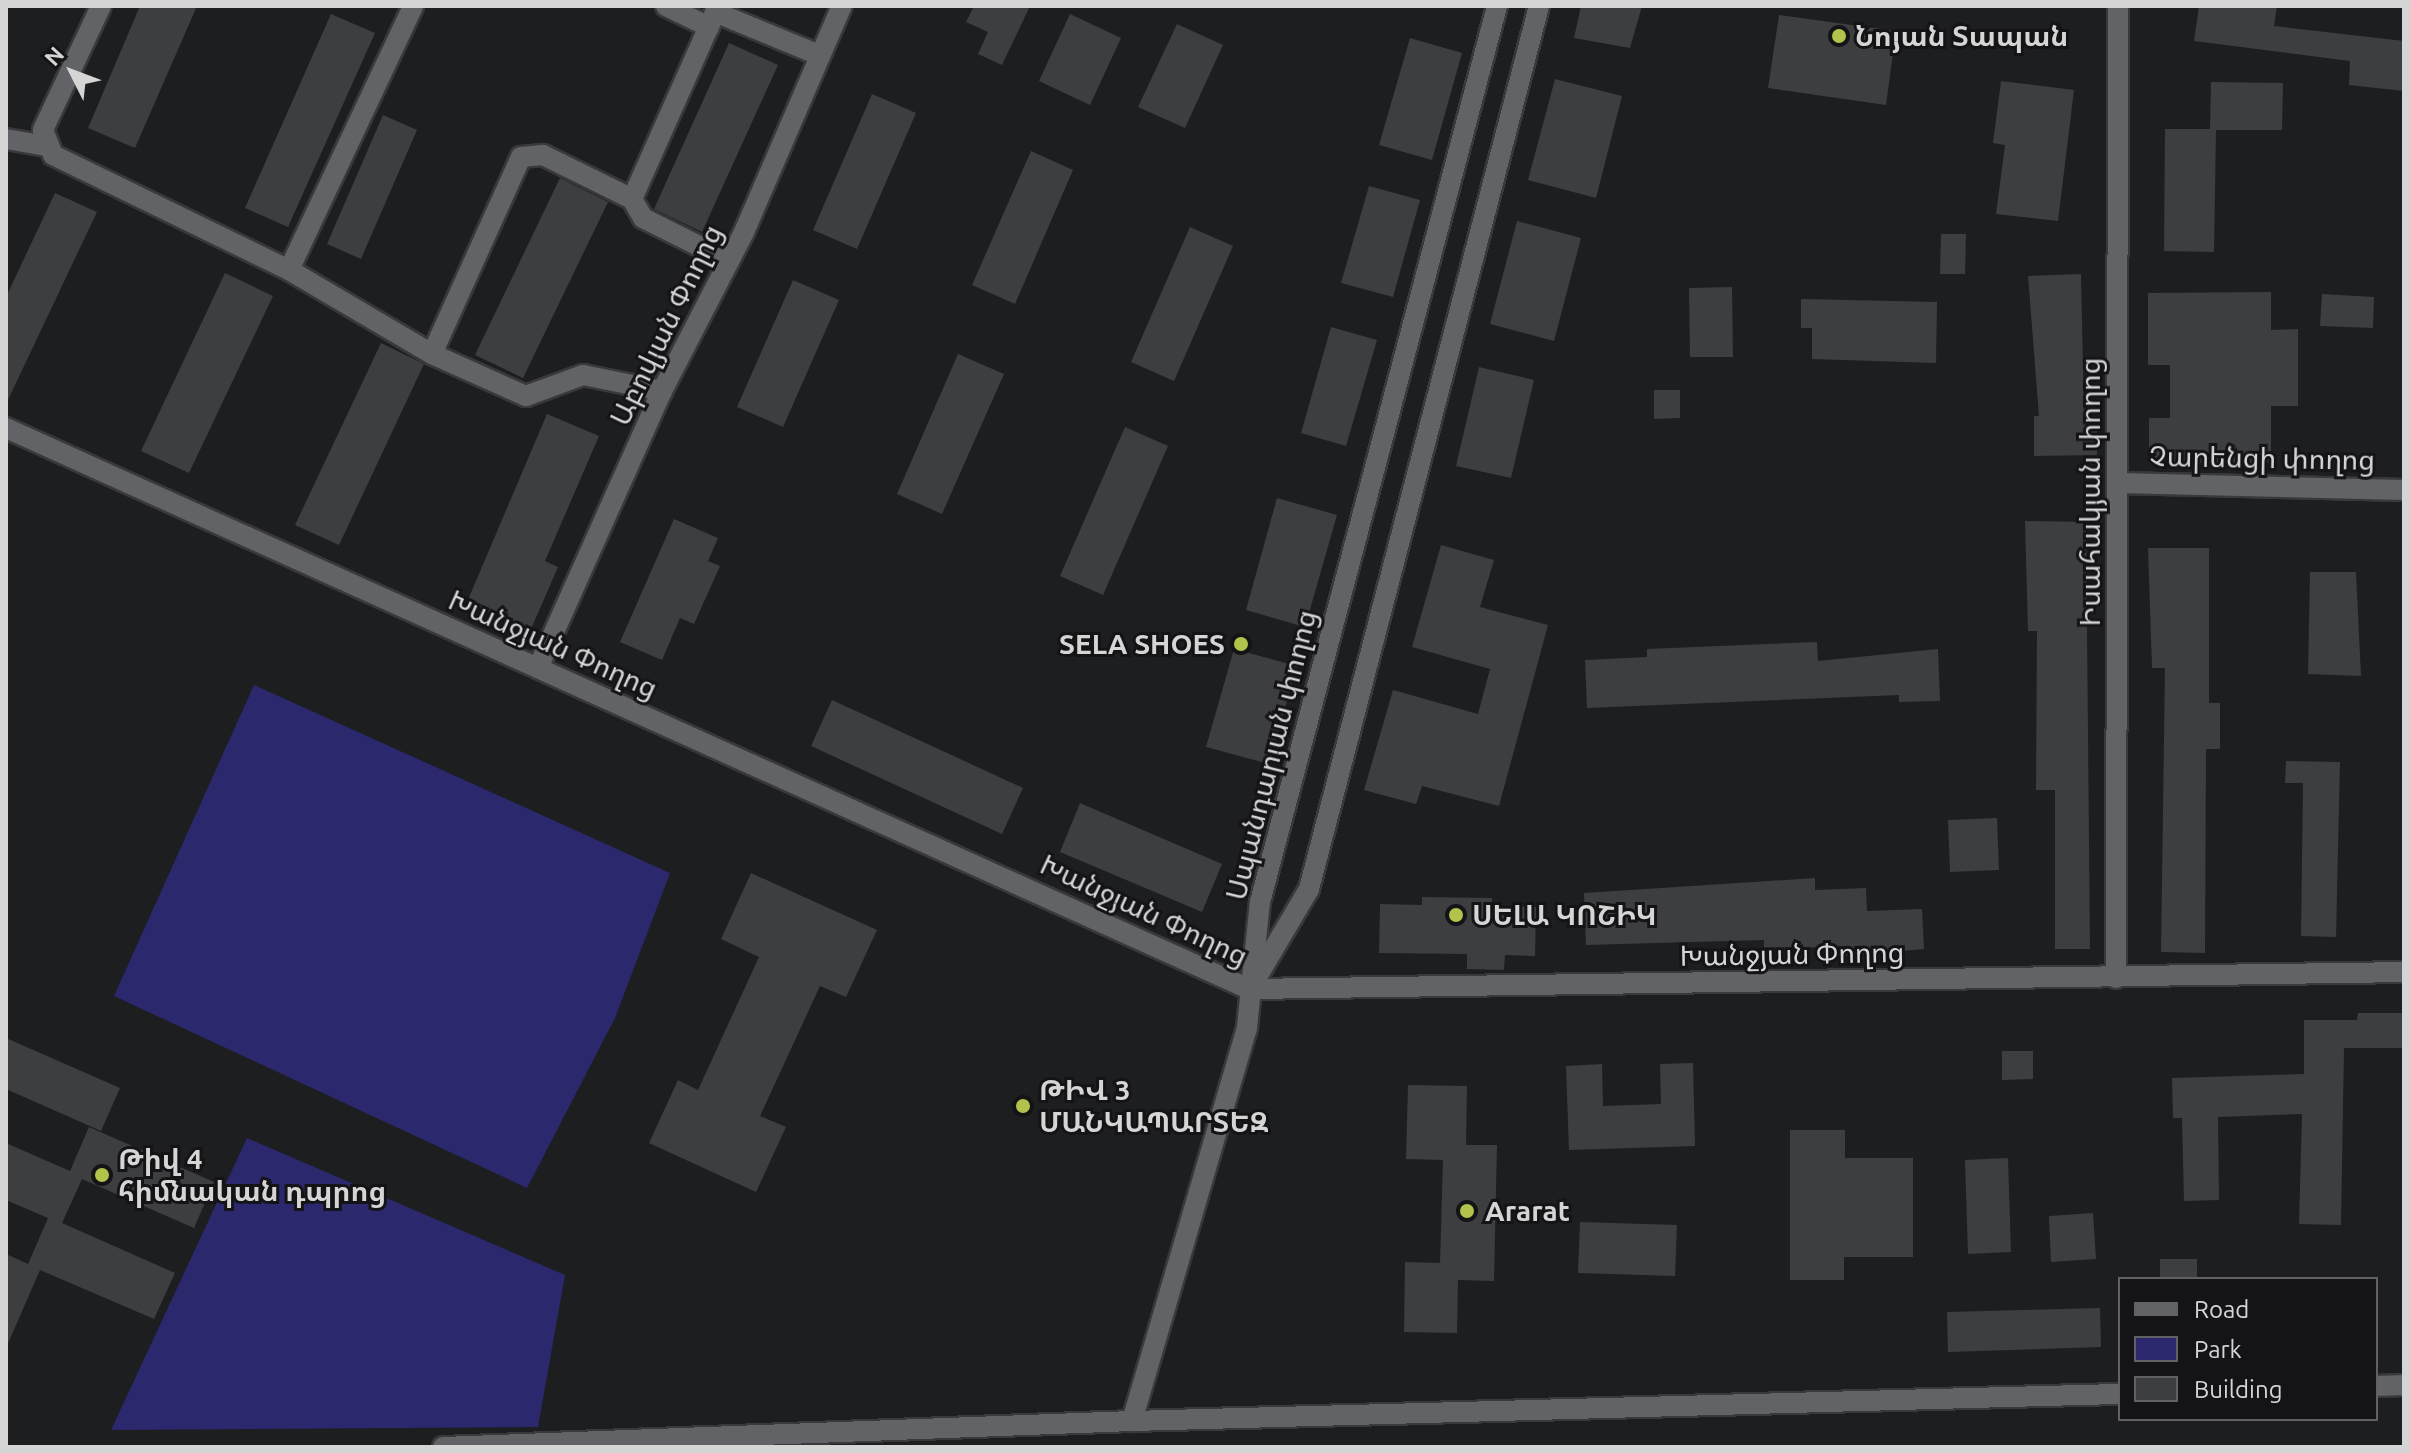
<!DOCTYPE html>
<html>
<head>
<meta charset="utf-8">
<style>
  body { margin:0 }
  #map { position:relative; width:2410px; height:1453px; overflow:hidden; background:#1d1e20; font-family:Ubuntu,"Noto Sans Armenian",sans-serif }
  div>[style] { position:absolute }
  .green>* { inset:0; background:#2b286d }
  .building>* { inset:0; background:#3d3e40 }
  .roads { filter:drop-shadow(2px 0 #39393b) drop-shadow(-2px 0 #39393b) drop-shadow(0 2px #39393b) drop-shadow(0 -2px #39393b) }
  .minor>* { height:20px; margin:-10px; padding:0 10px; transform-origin:10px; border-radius:10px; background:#626366 }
  .dots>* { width:22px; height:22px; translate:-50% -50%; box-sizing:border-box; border:4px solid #141417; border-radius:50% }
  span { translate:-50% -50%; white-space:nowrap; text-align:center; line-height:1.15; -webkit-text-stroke:6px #141417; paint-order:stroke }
  .poi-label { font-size:28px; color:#d5d5d6; font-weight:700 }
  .left { translate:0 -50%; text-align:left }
  .right { translate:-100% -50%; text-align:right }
  .street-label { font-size:28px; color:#d5d5d6 }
  .frame { position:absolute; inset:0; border:8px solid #d5d5d6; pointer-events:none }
  .legend { position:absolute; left:2118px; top:1277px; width:260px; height:144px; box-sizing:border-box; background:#141417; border:2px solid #616163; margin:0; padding:10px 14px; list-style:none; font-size:24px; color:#d5d5d6 }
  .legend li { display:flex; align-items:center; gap:16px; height:40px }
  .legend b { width:40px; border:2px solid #616163 }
  .north { position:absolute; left:32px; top:32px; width:80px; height:80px; -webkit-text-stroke:6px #141417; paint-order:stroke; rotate:312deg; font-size:22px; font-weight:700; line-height:32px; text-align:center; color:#d5d5d6 }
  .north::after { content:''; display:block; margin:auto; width:28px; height:36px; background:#d5d5d6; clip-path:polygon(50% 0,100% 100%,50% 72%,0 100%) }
</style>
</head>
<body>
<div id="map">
  <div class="green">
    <div style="clip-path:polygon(254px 685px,670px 873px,615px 1018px,527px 1188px,114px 996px)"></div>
    <div style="clip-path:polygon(247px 1138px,565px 1275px,538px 1427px,111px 1430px)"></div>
  </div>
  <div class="building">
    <div style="clip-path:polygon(140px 6px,197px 6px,135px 148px,88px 128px)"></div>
    <div style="clip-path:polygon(974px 6px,1030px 6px,1002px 65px,978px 54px,988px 32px,966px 22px)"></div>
    <div style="clip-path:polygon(1581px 6px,1642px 6px,1630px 48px,1574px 38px)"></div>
    <div style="clip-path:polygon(2199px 6px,2277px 6px,2274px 26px,2404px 41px,2404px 91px,2349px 85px,2350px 61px,2194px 41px)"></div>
    <div style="clip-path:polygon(331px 14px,375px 33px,288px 227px,245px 208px)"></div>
    <div style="clip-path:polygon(1070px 14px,1121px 38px,1090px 105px,1039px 81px)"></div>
    <div style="clip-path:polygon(1779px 15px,1896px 31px,1886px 105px,1768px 88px)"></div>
    <div style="clip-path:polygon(1177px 24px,1223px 45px,1185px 128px,1138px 107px)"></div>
    <div style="clip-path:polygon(1410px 38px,1462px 53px,1432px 160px,1379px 145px)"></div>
    <div style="clip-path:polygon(729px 43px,778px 65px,702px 232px,654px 209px)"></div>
    <div style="clip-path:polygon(1555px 79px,1622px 96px,1596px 198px,1528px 180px)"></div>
    <div style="clip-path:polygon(2001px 81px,2074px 90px,2058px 221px,1996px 214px,2005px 145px,1993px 143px)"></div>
    <div style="clip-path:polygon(2211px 82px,2283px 83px,2282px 130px,2216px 130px,2214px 252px,2164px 251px,2165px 129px,2210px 129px)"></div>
    <div style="clip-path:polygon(872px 94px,916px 113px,857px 249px,813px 230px)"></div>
    <div style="clip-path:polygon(383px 115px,417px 130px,361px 259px,327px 244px)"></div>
    <div style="clip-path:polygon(1031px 151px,1073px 170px,1015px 304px,972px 285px)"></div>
    <div style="clip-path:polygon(560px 178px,608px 202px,523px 378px,475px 355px)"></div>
    <div style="clip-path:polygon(1369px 186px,1420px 200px,1393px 297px,1341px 283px)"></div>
    <div style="clip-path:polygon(55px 193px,97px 212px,6px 404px,6px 297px)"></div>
    <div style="clip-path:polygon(1517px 221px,1581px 238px,1554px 341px,1490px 324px)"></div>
    <div style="clip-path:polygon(1190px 227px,1233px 246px,1174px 381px,1131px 362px)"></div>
    <div style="clip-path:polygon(1941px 234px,1966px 234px,1965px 274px,1940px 274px)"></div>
    <div style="clip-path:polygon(225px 273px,273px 296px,189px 473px,141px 451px)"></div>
    <div style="clip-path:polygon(2081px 274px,2084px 416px,2097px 416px,2097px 455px,2034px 456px,2034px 416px,2039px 416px,2028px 276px)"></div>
    <div style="clip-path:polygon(793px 280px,839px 300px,783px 427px,737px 407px)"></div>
    <div style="clip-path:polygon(1732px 287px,1733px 357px,1690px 357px,1689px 288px)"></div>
    <div style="clip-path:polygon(2271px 292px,2271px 330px,2298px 329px,2298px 406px,2271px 406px,2271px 463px,2149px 463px,2149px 418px,2170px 418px,2170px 365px,2148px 365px,2148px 293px)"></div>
    <div style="clip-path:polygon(2322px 294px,2374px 297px,2373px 328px,2320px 326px)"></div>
    <div style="clip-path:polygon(1801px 299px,1937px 302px,1936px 363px,1812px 359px,1812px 328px,1801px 328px)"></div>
    <div style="clip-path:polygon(1331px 327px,1377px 340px,1346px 446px,1301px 433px)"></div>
    <div style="clip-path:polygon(381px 343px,424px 364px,339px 545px,295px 525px)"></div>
    <div style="clip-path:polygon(958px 354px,1004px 374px,942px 514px,897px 494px)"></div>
    <div style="clip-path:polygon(1479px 367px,1534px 380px,1511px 478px,1456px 466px)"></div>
    <div style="clip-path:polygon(1654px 390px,1680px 390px,1680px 418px,1654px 419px)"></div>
    <div style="clip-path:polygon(547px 414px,599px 436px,545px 561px,558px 567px,531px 629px,467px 602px)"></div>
    <div style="clip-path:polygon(1125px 427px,1168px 446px,1103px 595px,1060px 576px)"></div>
    <div style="clip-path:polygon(1277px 498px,1337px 515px,1305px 627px,1246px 610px)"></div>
    <div style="clip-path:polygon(674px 519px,718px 538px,708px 561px,720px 566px,694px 624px,680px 618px,662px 660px,620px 642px)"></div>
    <div style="clip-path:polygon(2025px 521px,2086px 522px,2090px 949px,2055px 949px,2055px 790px,2036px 790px,2037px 631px,2028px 631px)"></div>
    <div style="clip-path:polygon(1441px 545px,1494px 560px,1480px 607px,1548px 625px,1499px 806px,1422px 786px,1416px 804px,1364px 790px,1393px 690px,1478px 714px,1490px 669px,1412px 647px)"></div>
    <div style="clip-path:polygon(2148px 548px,2209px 548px,2209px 703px,2220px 703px,2220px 749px,2206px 749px,2205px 953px,2161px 952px,2165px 668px,2152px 668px)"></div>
    <div style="clip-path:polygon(2310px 572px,2356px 572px,2361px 676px,2308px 674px)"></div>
    <div style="clip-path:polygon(1817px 642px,1818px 661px,1938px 649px,1940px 701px,1899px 702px,1899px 695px,1587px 708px,1585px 660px,1647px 657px,1647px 649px)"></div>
    <div style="clip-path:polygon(1234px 649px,1297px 666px,1269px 764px,1206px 747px)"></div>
    <div style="clip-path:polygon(832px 700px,1023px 788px,1002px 834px,811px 746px)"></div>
    <div style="clip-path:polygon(2286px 761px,2340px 762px,2336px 937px,2301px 936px,2303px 783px,2285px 783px)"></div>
    <div style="clip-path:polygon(1080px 803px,1222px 864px,1202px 912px,1060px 852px)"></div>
    <div style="clip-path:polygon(1997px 818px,1999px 870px,1950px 872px,1948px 820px)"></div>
    <div style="clip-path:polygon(751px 873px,877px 930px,846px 997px,820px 986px,760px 1116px,786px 1127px,756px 1192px,649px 1143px,678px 1080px,698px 1090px,759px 957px,721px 939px)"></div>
    <div style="clip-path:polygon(1815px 878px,1815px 890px,1866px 888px,1867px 911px,1922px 909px,1924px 949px,1823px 958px,1823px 947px,1764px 949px,1764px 940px,1586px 945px,1584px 893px)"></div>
    <div style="clip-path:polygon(1422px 897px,1492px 898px,1492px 906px,1536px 907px,1535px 956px,1505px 955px,1504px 970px,1467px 969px,1467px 954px,1379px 953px,1380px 904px,1422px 905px)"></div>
    <div style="clip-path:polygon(2358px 1013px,2404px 1013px,2404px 1048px,2344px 1048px,2341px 1225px,2299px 1224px,2302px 1114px,2218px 1117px,2219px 1200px,2184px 1201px,2182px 1118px,2173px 1118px,2172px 1078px,2304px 1074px,2304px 1020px,2357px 1020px)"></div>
    <div style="clip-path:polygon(6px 1038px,120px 1088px,101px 1131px,6px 1089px)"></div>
    <div style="clip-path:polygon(2002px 1051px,2033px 1051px,2033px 1079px,2002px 1080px)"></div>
    <div style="clip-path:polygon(1693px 1063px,1695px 1146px,1569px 1150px,1566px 1066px,1602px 1064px,1603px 1106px,1661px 1104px,1660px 1064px)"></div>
    <div style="clip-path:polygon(1408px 1085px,1467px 1086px,1466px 1145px,1497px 1145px,1494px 1281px,1458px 1280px,1457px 1333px,1404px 1332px,1405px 1262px,1440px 1263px,1443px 1160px,1406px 1159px)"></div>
    <div style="clip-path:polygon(89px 1127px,214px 1182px,194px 1228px,82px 1179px,62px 1223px,175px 1273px,154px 1319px,40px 1270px,6px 1348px,6px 1254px,28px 1264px,48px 1218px,6px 1200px,6px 1143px,70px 1171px)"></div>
    <div style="clip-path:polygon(1790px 1130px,1845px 1130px,1845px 1158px,1913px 1158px,1913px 1257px,1844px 1257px,1844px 1280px,1790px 1280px)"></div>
    <div style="clip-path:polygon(2008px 1158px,2011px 1252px,1968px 1254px,1965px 1160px)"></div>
    <div style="clip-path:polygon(2093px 1213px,2096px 1259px,2051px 1262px,2049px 1216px)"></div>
    <div style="clip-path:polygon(1580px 1222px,1677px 1225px,1675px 1276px,1578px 1273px)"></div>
    <div style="clip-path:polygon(2160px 1259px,2197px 1259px,2197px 1279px,2160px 1279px)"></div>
    <div style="clip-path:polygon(2100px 1308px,2101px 1347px,1948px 1352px,1947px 1312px)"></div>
  </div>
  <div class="roads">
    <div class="minor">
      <div style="left:101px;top:6px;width:137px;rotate:115.1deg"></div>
      <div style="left:43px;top:130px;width:27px;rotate:68deg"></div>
      <div style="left:53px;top:155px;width:263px;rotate:26deg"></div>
      <div style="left:289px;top:270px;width:166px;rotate:30.4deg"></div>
      <div style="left:432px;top:354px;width:103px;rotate:24.1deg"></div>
      <div style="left:526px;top:396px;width:61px;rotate:-20.2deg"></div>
      <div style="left:583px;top:375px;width:81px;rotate:11.4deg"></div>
      <div style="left:666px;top:6px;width:48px;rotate:26deg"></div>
      <div style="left:718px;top:6px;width:211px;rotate:114deg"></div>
      <div style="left:632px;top:199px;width:22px;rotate:60deg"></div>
      <div style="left:643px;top:218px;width:96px;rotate:26.6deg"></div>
      <div style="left:715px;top:12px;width:113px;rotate:22.5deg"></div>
      <div style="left:6px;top:139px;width:42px;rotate:9.7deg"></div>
      <div style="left:289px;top:270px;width:292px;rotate:-64.8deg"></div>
      <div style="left:432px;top:354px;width:216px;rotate:-65.7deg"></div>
      <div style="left:521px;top:157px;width:22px;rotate:-5deg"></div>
      <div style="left:543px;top:155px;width:99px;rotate:26.3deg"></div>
      <div style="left:6px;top:428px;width:1364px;rotate:24.29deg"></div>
      <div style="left:1249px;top:989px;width:1155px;rotate:-0.84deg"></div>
      <div style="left:2119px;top:483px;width:285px;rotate:1.4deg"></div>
      <div style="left:538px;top:668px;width:303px;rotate:-65.9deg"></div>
      <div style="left:662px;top:391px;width:179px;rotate:-62.7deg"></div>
      <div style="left:744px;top:232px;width:246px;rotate:-66.6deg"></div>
      <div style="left:2116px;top:978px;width:972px;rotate:-89.88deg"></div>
      <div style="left:1254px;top:982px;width:108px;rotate:-59.4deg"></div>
      <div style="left:1309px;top:889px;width:912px;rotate:-75.4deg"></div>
      <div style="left:2376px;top:1386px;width:28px;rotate:-2deg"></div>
      <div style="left:1132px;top:1421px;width:410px;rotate:-73.7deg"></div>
      <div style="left:1247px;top:1027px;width:126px;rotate:-84.1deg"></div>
      <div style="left:1260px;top:902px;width:927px;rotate:-75.18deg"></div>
      <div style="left:443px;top:1447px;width:689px;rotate:-2.16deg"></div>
      <div style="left:1132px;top:1421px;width:988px;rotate:-1.57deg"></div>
    </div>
  </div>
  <div class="dots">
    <div style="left:1839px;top:36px;background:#b3c24b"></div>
    <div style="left:1241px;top:644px;background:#b3c24b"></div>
    <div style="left:1456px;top:915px;background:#b3c24b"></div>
    <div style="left:1023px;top:1106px;background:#b3c24b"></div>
    <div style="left:102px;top:1175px;background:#b3c24b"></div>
    <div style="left:1467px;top:1211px;background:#b3c24b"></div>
  </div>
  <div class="poi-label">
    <span class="left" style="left:1855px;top:36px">Նոյան Տապան</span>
    <span class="right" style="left:1225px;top:644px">SELA SHOES</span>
    <span class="left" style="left:1472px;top:915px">ՍԵԼԱ ԿՈՇԻԿ</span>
    <span class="left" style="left:1039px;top:1106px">ԹԻՎ 3<br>ՄԱՆԿԱՊԱՐՏԵԶ</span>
    <span class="left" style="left:118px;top:1175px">Թիվ 4<br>հիմնական դպրոց</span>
    <span class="left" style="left:1485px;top:1211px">Ararat</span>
  </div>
  <div class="street-label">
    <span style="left:666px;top:325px;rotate:-64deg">Աբովյան Փողոց</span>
    <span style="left:2262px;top:458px;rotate:1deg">Չարենցի փողոց</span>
    <span style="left:2090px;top:492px;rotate:-90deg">Իսահակյան փողոց</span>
    <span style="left:553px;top:644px;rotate:24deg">Խանջյան Փողոց</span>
    <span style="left:1271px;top:755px;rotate:-76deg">Սպանդարյան փողոց</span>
    <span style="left:1144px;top:910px;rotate:25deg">Խանջյան Փողոց</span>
    <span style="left:1792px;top:954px;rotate:-1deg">Խանջյան Փողոց</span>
  </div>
  <div class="frame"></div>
  <ul class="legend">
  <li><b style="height:10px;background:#626366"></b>Road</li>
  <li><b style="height:22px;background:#2b286d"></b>Park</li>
  <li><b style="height:22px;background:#3d3e40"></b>Building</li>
  </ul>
  <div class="north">N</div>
</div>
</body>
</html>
